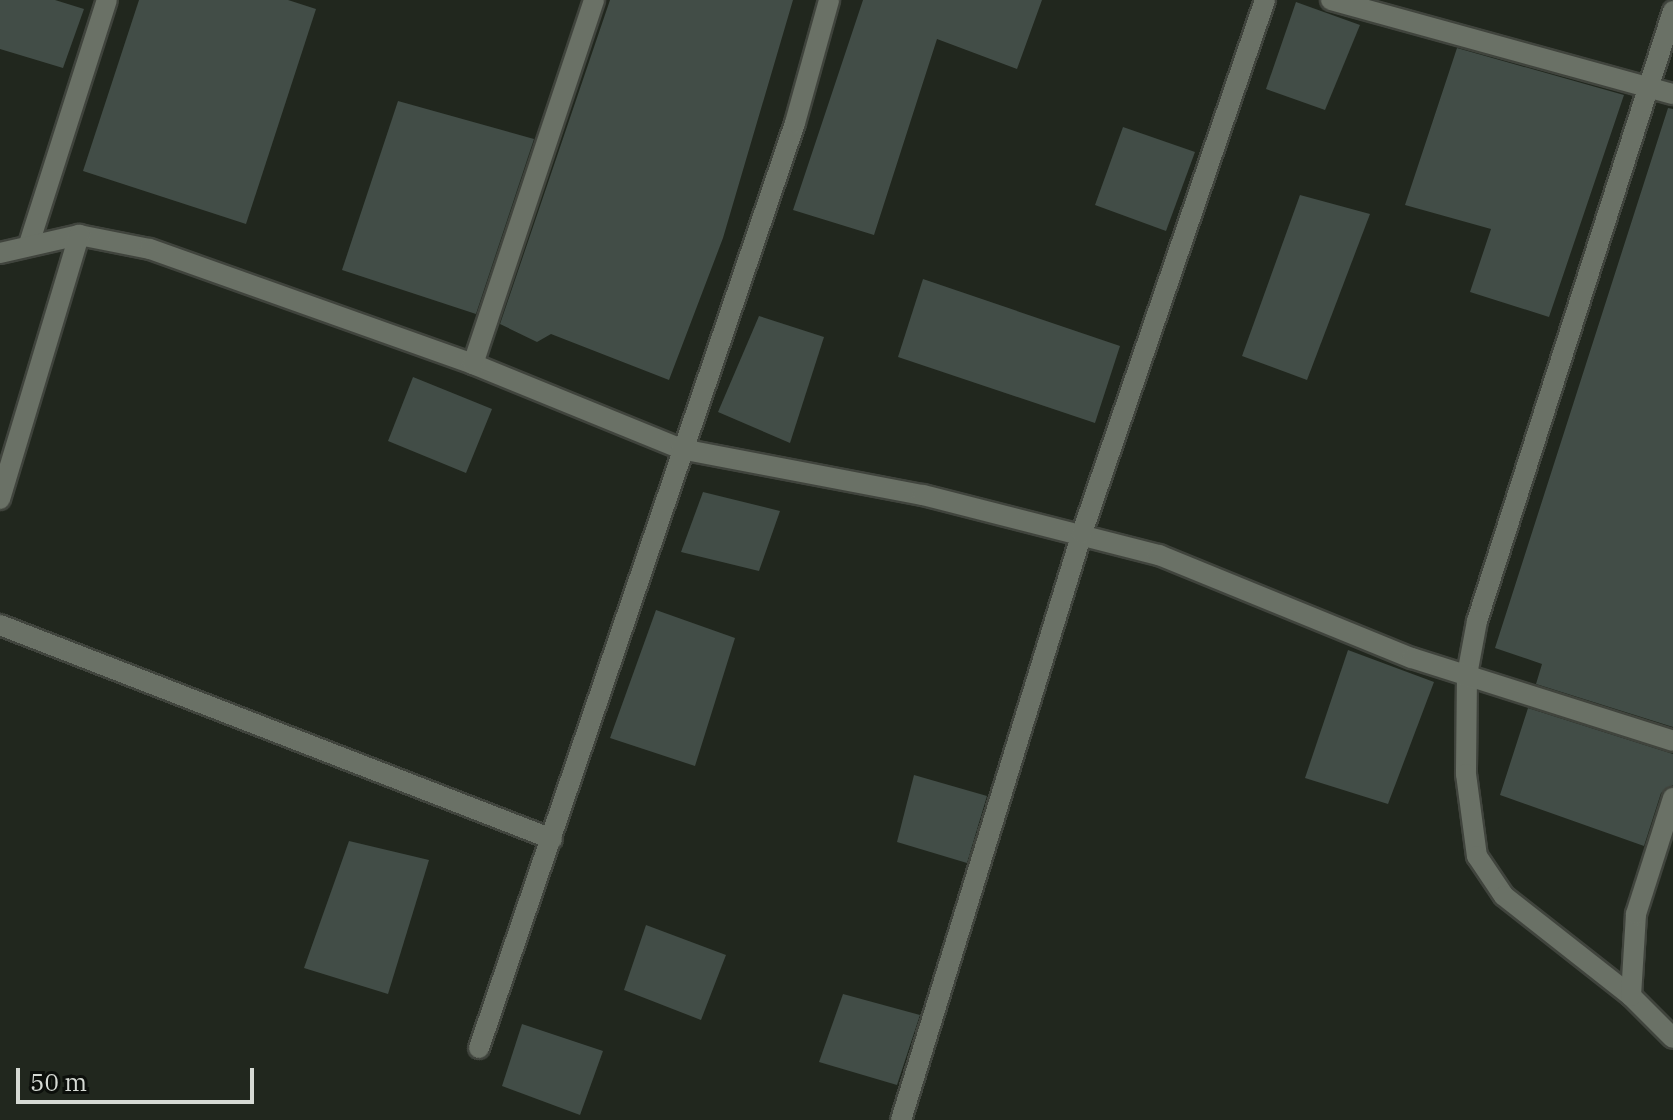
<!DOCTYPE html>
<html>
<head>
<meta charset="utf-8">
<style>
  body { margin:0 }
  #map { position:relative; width:1673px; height:1120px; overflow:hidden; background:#21271e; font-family:"IBM Plex Serif",serif }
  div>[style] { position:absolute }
  .building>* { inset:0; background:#424d47 }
  .roads { filter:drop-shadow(2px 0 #40443d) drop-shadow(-2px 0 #40443d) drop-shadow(0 2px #40443d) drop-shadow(0 -2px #40443d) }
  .minor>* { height:20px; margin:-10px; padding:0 10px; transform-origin:10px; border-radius:10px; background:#6a7166 }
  span { translate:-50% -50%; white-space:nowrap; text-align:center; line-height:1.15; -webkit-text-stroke:6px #0c0f0b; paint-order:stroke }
  .scale { position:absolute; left:16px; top:1068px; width:238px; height:36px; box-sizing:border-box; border:4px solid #d6dad4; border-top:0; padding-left:10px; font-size:24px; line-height:28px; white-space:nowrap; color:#d6dad4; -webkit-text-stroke:6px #0c0f0b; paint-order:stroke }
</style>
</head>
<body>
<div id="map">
  <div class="building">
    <div style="clip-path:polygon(0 0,55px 0,84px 9px,63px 68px,0 49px)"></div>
    <div style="clip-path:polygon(139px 0,288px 0,316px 9px,246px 224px,83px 171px)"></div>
    <div style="clip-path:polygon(610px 0,793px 0,723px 238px,669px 380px,551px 334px,537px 342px,500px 324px)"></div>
    <div style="clip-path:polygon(863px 0,1042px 0,1017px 69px,937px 39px,874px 235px,793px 210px)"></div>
    <div style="clip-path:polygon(1296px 2px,1360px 25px,1325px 110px,1266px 89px)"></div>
    <div style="clip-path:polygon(1457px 48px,1624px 95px,1549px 317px,1470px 292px,1491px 229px,1405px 205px)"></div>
    <div style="clip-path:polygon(398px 101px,534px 139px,476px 314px,342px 270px)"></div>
    <div style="clip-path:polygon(1668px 108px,1673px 109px,1673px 727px,1536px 684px,1542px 664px,1495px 648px)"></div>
    <div style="clip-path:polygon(1123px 127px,1195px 152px,1166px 231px,1095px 205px)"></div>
    <div style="clip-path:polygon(1300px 195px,1370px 214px,1307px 380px,1242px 356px)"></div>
    <div style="clip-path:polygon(923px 279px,1120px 346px,1095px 423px,898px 357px)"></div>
    <div style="clip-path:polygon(759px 316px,824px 337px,790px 443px,718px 412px)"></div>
    <div style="clip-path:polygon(413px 377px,492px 409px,466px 473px,388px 441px)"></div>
    <div style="clip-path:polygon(703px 492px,780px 511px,759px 571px,681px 552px)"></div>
    <div style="clip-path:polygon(656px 610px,735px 638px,695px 766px,610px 738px)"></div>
    <div style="clip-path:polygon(1348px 650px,1434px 682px,1388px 804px,1305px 778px)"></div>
    <div style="clip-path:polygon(1528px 708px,1673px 754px,1673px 785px,1661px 793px,1644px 846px,1500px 795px)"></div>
    <div style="clip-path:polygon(914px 775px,987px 796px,967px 863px,897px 842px)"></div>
    <div style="clip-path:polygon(349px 841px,429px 860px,388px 994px,304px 968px)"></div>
    <div style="clip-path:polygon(646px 925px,726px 955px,701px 1020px,624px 990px)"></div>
    <div style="clip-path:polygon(843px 994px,920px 1015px,897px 1085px,819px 1062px)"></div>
    <div style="clip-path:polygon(522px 1024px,603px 1051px,580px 1115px,502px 1086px)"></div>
  </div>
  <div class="roads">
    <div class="minor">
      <div style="left:1331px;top:0;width:355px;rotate:15.4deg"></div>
      <div style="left:1673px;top:11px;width:641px;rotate:107.81deg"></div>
      <div style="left:1477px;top:621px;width:55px;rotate:100.5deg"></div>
      <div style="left:1467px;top:675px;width:99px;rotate:90.6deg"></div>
      <div style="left:1466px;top:774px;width:83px;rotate:82.4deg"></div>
      <div style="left:1477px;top:856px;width:48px;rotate:56deg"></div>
      <div style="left:1504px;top:896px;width:162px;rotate:38.2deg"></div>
      <div style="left:1631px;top:996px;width:59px;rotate:45deg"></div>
      <div style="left:29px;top:244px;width:256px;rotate:-72.3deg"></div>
      <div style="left:0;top:253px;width:81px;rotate:-12.8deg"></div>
      <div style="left:79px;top:235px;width:72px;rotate:11.2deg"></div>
      <div style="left:150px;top:249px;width:343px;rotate:19.6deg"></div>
      <div style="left:473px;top:364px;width:225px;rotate:22.2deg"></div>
      <div style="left:681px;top:449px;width:246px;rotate:10.8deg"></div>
      <div style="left:923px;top:495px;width:244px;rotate:14.3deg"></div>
      <div style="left:1159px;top:555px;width:273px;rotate:22.2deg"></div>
      <div style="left:1412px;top:658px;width:274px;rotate:17.6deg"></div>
      <div style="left:473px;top:364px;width:384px;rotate:-71.6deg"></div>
      <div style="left:0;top:499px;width:276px;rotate:-73.3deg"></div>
      <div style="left:0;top:625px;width:592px;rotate:21.19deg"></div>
      <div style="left:1631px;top:996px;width:82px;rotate:-86.5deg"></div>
      <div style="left:1636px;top:914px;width:122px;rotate:-72.3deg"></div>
      <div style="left:479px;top:1048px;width:977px;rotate:-71.14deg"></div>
      <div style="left:795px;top:123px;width:128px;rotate:-74.5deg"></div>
      <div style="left:901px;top:1120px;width:614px;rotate:-72.86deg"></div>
      <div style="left:1082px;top:533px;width:564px;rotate:-71.05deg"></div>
    </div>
  </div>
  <div class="scale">50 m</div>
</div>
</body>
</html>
